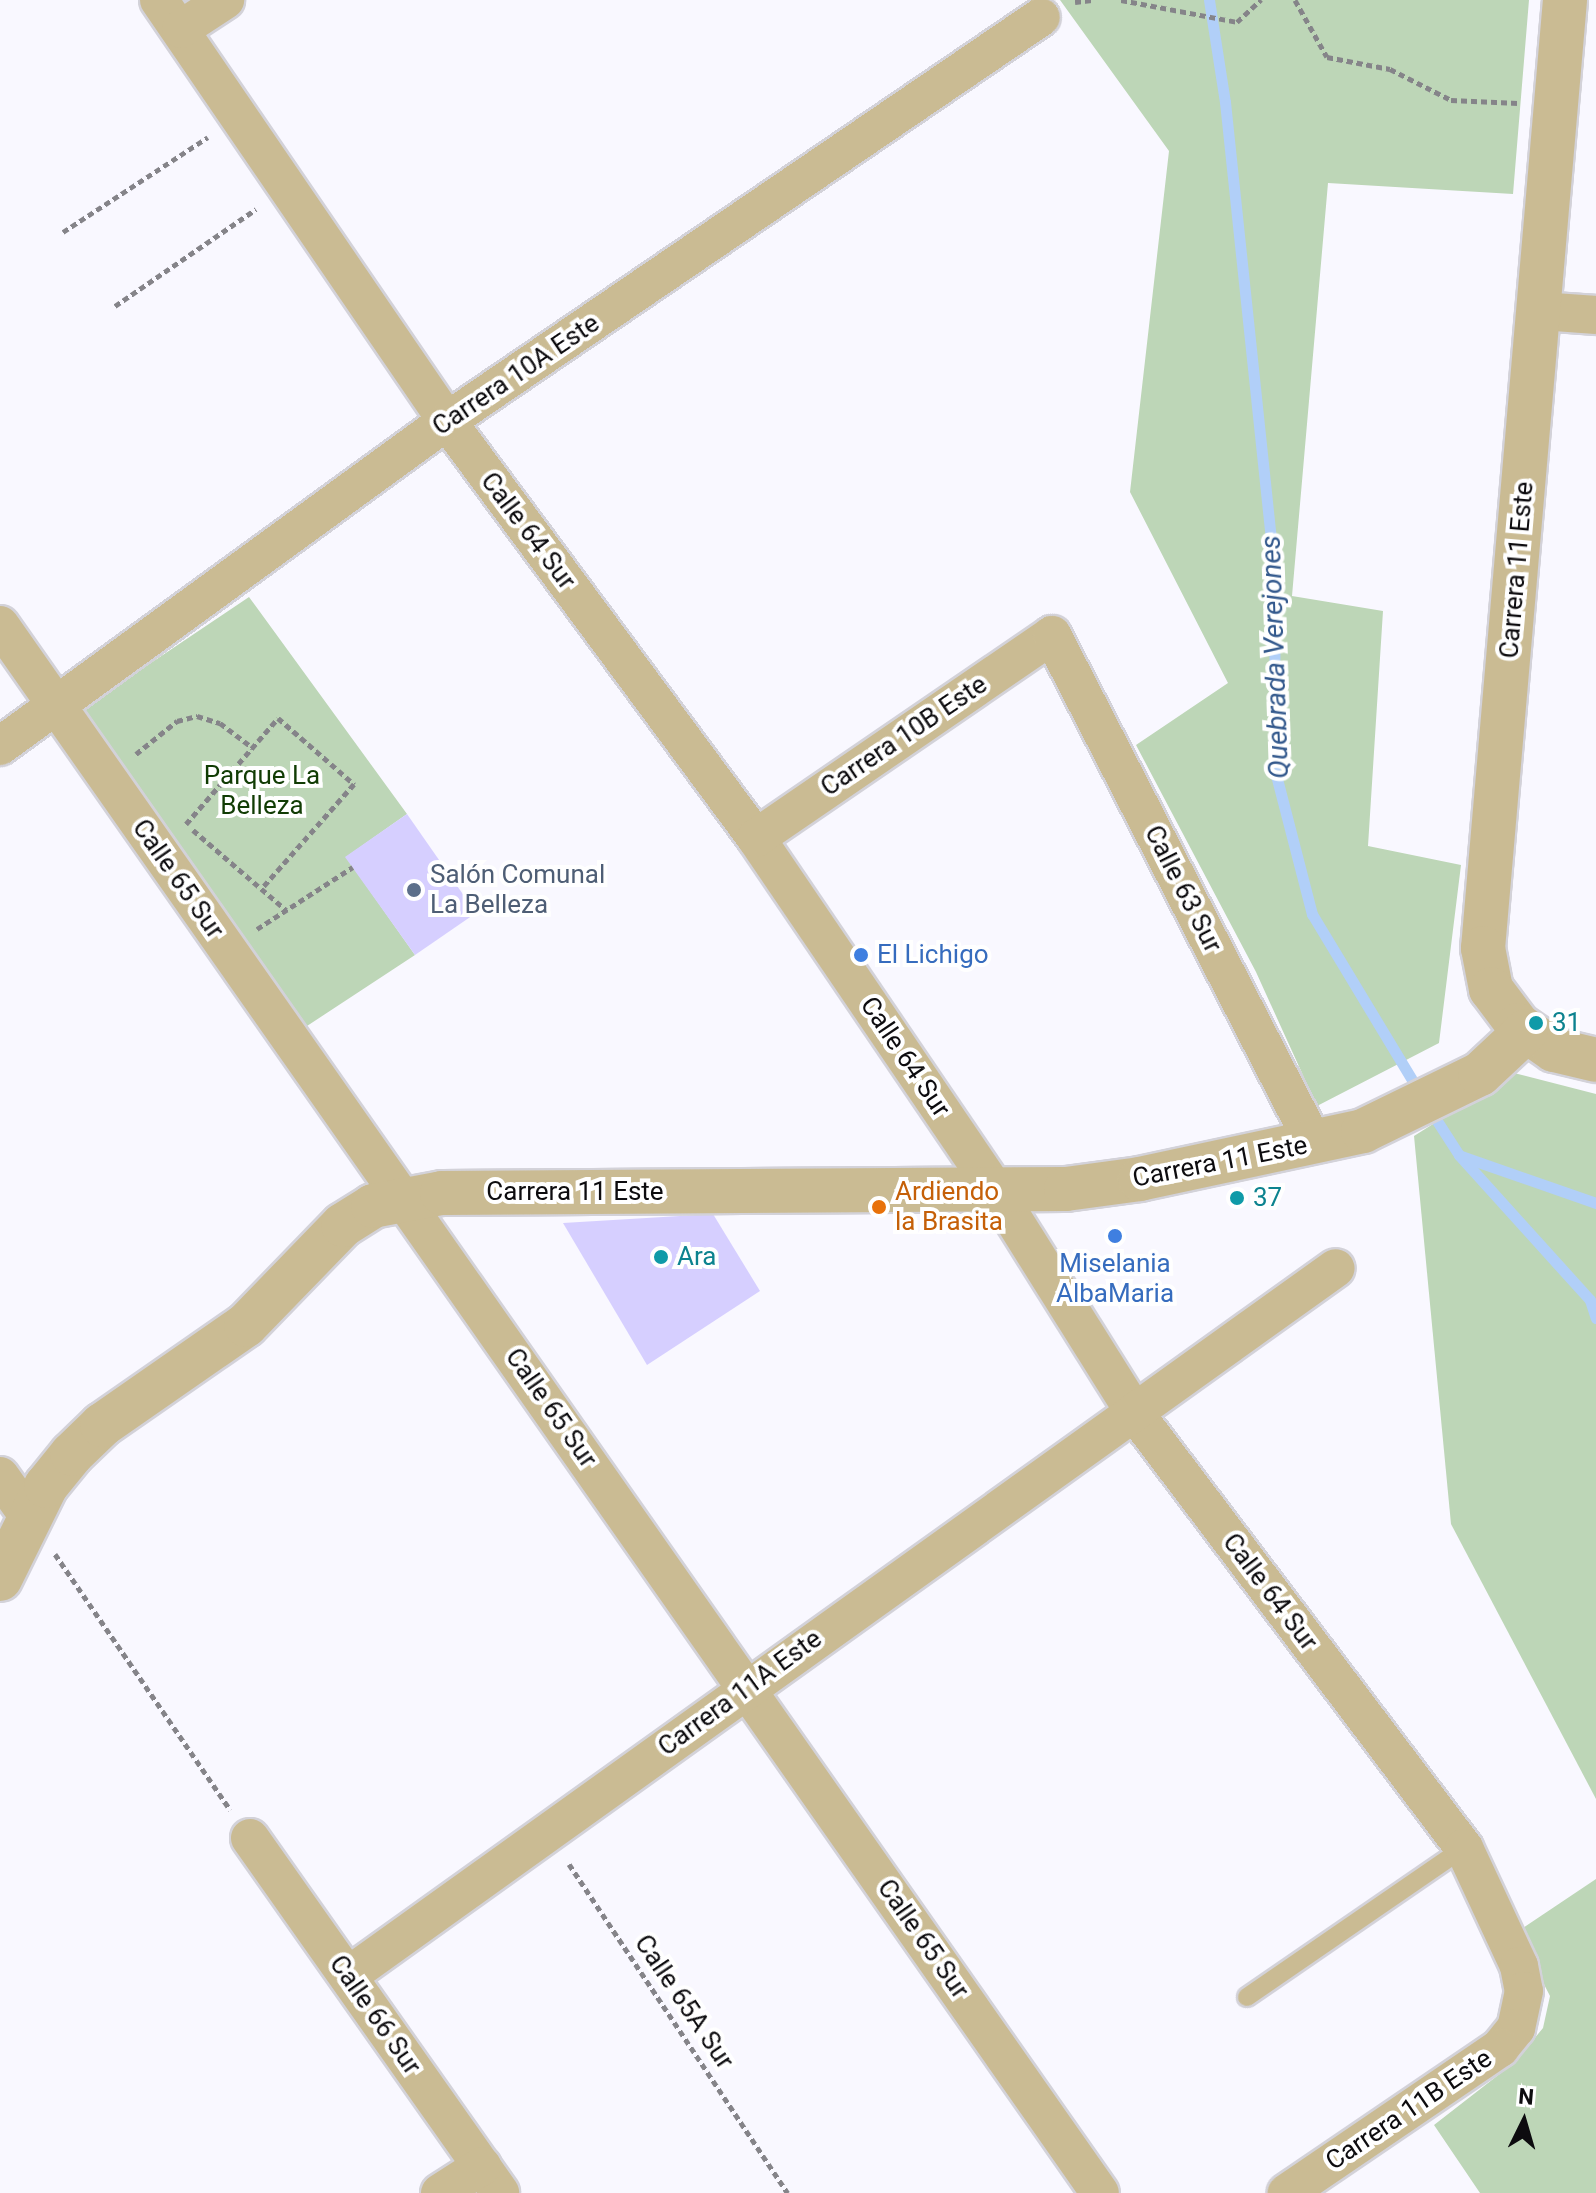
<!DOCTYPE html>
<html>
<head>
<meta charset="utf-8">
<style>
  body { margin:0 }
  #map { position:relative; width:1596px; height:2193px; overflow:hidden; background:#f9f8ff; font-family:Roboto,sans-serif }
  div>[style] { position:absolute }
  .green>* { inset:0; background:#bdd6b7 }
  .stream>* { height:11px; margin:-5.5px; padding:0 5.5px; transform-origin:5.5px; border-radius:5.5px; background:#b1cff8 }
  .building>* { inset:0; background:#d6cfff }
  .path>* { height:5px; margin-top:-2.5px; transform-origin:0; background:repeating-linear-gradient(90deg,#858489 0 6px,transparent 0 10px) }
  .roads { filter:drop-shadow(2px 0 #d3d2d9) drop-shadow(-2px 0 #d3d2d9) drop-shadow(0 2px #d3d2d9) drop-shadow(0 -2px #d3d2d9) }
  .service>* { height:18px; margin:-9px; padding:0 9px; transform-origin:9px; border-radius:9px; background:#cabb93 }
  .minor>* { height:38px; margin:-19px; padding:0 19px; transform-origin:19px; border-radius:19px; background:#cabb93 }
  .tertiary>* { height:44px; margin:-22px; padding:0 22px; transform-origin:22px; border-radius:22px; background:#cabb93 }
  .dots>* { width:22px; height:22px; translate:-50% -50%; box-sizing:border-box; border:4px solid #fff; border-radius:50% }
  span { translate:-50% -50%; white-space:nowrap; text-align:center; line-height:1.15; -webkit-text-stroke:8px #fff; paint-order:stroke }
  .street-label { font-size:26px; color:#0d0c0f }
  .park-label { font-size:26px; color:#113c04 }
  .service-label { font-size:26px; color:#4e5e75 }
  .left { translate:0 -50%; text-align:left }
  .shop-label { font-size:26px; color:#366cbe }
  .culture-label { font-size:26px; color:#0d838f }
  .food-label { font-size:26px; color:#c56008 }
  .water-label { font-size:28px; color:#32588c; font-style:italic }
  .north { position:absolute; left:1484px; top:2081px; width:80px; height:80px; -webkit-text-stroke:6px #fff; paint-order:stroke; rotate:5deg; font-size:22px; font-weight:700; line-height:32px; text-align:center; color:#0d0c0f }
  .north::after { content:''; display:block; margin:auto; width:28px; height:36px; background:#0d0c0f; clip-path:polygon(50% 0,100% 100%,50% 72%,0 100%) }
</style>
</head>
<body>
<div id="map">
  <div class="green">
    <div style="clip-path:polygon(1060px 0,1529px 0,1513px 194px,1328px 183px,1292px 596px,1383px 611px,1368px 846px,1461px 865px,1439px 1043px,1317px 1106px,1256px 972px,1136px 745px,1228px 683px,1130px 492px,1169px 151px)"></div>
    <div style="clip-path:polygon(249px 597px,407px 814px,346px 857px,415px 955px,307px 1026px,78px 712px)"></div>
    <div style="clip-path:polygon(1514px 1073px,1596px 1094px,1596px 1799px,1451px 1524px,1414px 1136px)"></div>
    <div style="clip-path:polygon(1596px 1879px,1596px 2193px,1480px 2193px,1434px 2125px,1515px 2062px,1543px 2028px,1550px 1996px,1517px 1932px)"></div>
  </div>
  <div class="stream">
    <div style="left:1209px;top:0;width:103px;rotate:81.1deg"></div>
    <div style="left:1225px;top:102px;width:471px;rotate:84deg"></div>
    <div style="left:1274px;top:570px;width:201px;rotate:89.7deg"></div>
    <div style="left:1275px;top:771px;width:148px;rotate:75.5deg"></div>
    <div style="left:1312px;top:914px;width:211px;rotate:58.9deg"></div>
    <div style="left:1430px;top:1110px;width:54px;rotate:57.2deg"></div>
    <div style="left:1459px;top:1155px;width:195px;rotate:47.9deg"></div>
    <div style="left:1590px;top:1300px;width:19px;rotate:72deg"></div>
    <div style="left:1461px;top:1156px;width:143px;rotate:19.2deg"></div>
  </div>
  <div class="building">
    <div style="clip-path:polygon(407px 814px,476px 913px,415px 955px,345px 857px)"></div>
    <div style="clip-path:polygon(713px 1214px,760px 1291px,647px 1365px,563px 1223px)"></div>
  </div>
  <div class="path">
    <div style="left:1121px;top:0;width:118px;rotate:10.7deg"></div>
    <div style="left:1237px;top:22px;width:33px;rotate:-43deg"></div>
    <div style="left:1295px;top:0;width:65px;rotate:60.7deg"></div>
    <div style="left:1327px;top:57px;width:64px;rotate:10.8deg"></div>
    <div style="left:1390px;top:69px;width:68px;rotate:26.9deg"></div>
    <div style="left:1451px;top:100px;width:67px;rotate:2.6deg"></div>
    <div style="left:1075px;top:2px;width:17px;rotate:-7deg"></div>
    <div style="left:63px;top:232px;width:173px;rotate:-33.2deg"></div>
    <div style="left:115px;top:306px;width:171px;rotate:-34.5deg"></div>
    <div style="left:136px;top:754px;width:53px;rotate:-38.8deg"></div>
    <div style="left:177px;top:721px;width:21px;rotate:-14deg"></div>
    <div style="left:197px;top:716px;width:24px;rotate:17deg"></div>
    <div style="left:220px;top:723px;width:41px;rotate:37.1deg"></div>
    <div style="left:186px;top:824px;width:140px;rotate:-49deg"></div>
    <div style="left:278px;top:718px;width:101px;rotate:41deg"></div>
    <div style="left:354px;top:784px;width:140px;rotate:131.5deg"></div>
    <div style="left:193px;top:830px;width:123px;rotate:40.7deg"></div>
    <div style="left:257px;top:929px;width:114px;rotate:-32.9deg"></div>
    <div style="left:55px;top:1554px;width:310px;rotate:55.6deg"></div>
    <div style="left:569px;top:1864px;width:395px;rotate:56.4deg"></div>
  </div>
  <div class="roads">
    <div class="service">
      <div style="left:1247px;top:1997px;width:263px;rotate:-34.5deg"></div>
    </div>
    <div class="minor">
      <div style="left:159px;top:0;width:510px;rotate:55.62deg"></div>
      <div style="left:447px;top:421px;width:519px;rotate:53.46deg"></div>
      <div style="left:756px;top:838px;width:425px;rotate:55.8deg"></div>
      <div style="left:995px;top:1190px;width:262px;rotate:57.9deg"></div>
      <div style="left:1134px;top:1412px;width:547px;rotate:52.88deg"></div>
      <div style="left:1464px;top:1848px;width:130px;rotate:65deg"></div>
      <div style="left:1519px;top:1966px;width:25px;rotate:79deg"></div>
      <div style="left:1524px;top:1991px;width:38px;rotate:102deg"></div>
      <div style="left:1516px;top:2028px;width:26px;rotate:129deg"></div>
      <div style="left:1500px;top:2048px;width:258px;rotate:145.8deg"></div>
      <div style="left:181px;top:29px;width:53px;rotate:-33.4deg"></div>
      <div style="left:1540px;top:311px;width:56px;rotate:4.1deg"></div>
      <div style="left:0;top:625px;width:1915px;rotate:54.95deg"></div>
      <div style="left:0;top:746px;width:553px;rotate:-36.02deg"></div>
      <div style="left:447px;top:421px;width:718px;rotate:-34.22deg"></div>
      <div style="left:756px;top:838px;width:359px;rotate:-34.4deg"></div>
      <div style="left:1052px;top:635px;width:572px;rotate:62.76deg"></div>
      <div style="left:0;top:1476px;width:50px;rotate:54.7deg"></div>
      <div style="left:250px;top:1838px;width:434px;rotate:54.8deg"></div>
      <div style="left:348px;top:1976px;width:1215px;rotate:-35.63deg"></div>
      <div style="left:440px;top:2193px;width:50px;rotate:-32.7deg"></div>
    </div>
    <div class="tertiary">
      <div style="left:1565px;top:0;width:952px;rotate:94.94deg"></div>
      <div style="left:1483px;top:948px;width:42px;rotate:79deg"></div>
      <div style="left:1491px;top:989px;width:45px;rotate:53.1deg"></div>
      <div style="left:1518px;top:1025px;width:44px;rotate:34.8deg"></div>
      <div style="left:1554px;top:1050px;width:43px;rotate:13.4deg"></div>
      <div style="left:0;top:1579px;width:104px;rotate:-63.7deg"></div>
      <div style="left:46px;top:1486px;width:41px;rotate:-50.9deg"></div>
      <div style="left:72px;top:1454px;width:42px;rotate:-44deg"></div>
      <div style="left:102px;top:1425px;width:175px;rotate:-34.8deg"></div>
      <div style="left:246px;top:1325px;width:139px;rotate:-45.9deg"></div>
      <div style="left:343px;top:1225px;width:36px;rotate:-32deg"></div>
      <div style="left:373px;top:1206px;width:70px;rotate:-10.7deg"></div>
      <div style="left:442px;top:1193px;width:624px;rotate:-0.37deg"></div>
      <div style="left:1066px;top:1189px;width:75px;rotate:-7.7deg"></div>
      <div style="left:1140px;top:1179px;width:228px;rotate:-12.1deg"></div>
      <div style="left:1363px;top:1131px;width:130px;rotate:-26deg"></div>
      <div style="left:1480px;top:1074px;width:63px;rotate:-43.1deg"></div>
    </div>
  </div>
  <div class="dots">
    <div style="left:414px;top:890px;background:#5c6f8a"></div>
    <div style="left:861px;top:955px;background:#3f7fe0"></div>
    <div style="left:1536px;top:1023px;background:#0f9aa8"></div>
    <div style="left:1237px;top:1198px;background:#0f9aa8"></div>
    <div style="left:879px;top:1207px;background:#e8710a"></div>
    <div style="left:1115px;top:1236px;background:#3f7fe0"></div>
    <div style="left:661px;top:1257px;background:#0f9aa8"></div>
  </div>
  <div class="street-label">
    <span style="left:516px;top:375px;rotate:-34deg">Carrera 10A Este</span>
    <span style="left:528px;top:531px;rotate:53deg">Calle 64 Sur</span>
    <span style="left:1517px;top:570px;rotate:-85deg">Carrera 11 Este</span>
    <span style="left:904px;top:736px;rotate:-34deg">Carrera 10B Este</span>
    <span style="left:178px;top:879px;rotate:55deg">Calle 65 Sur</span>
    <span style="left:1183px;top:889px;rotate:63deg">Calle 63 Sur</span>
    <span style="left:905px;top:1057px;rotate:56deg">Calle 64 Sur</span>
    <span style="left:1220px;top:1162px;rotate:-11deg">Carrera 11 Este</span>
    <span style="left:575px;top:1192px">Carrera 11 Este</span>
    <span style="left:551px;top:1408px;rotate:55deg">Calle 65 Sur</span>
    <span style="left:1270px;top:1592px;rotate:53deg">Calle 64 Sur</span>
    <span style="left:740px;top:1693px;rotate:-36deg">Carrera 11A Este</span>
    <span style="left:923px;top:1939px;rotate:55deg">Calle 65 Sur</span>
    <span style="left:684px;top:2002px;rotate:56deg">Calle 65A Sur</span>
    <span style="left:375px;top:2015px;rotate:55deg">Calle 66 Sur</span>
    <span style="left:1409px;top:2110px;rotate:-34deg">Carrera 11B Este</span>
  </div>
  <div class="park-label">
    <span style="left:262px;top:791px">Parque La<br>Belleza</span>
  </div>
  <div class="service-label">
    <span class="left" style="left:430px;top:890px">Salón Comunal<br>La Belleza</span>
  </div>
  <div class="shop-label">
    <span class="left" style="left:877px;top:955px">El Lichigo</span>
    <span style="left:1115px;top:1279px">Miselania<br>AlbaMaria</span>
  </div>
  <div class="culture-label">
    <span class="left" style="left:1552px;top:1023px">31</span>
    <span class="left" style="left:1253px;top:1198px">37</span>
    <span class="left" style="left:677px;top:1257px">Ara</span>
  </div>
  <div class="food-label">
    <span class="left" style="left:895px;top:1207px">Ardiendo<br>la Brasita</span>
  </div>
  <div class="water-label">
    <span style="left:1275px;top:657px;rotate:-92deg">Quebrada Verejones</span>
  </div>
  <div class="north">N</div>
</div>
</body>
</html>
